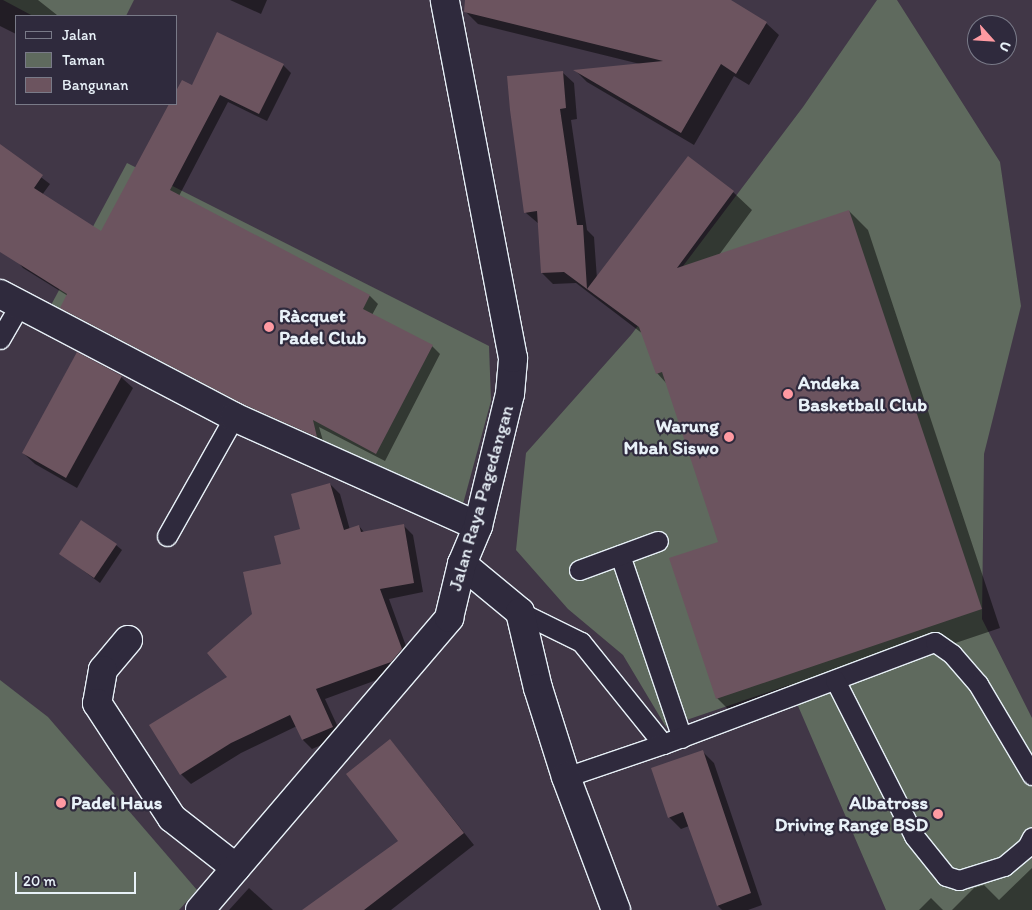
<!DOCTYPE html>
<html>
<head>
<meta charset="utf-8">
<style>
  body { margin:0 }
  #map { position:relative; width:1032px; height:910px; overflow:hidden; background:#413747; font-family:Itim,sans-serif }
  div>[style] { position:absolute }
  .green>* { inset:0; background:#5f6a5e }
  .shadow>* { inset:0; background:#0007 }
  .building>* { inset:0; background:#6c545f }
  .roads { filter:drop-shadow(1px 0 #e8f1f8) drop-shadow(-1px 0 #e8f1f8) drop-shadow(0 1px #e8f1f8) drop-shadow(0 -1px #e8f1f8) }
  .lane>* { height:19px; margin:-9.5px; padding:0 9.5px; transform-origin:9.5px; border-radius:9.5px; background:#2f2a3d }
  .street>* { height:28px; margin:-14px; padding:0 14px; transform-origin:14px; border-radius:14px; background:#2f2a3d }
  .secondary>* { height:28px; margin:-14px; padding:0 14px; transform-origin:14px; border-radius:14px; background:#2f2a3d }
  .dots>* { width:14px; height:14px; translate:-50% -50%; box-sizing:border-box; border:2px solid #2f2a3d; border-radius:50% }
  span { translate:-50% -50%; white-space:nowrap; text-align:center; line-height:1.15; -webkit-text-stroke:4.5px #2f2a3d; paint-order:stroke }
  .poi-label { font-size:19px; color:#e8f1f8; font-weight:700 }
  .left { translate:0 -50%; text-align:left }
  .right { translate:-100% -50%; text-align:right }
  .street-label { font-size:19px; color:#e8f1f8 }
  .legend { position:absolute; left:15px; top:15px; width:162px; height:90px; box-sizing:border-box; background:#2f2a3d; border:1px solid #797a88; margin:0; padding:6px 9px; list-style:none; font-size:15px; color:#e8f1f8 }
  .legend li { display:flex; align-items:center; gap:10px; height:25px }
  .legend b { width:25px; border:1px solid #797a88 }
  .north { position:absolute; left:967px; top:15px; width:50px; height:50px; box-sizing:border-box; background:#2f2a3d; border:1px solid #797a88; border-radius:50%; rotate:116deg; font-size:14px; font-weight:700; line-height:20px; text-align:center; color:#e8f1f8 }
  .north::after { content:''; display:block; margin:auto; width:18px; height:22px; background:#ff9aa2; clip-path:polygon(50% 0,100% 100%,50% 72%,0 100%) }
  .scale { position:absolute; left:15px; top:872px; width:121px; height:22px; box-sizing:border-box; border:2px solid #e8f1f8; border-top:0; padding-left:6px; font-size:15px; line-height:18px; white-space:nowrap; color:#e8f1f8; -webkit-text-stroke:4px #2f2a3d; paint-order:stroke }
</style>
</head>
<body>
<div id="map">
  <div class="green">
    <div style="clip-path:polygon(3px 0,134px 0,126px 16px,33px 16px)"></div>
    <div style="clip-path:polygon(877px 0,897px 0,1000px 162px,1021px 306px,984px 454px,982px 619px,1032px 718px,1032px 910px,886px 910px,789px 685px,666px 727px,623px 655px,568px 609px,516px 550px,526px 453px,631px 335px,803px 107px)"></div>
    <div style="clip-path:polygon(127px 163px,489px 346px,491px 401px,463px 504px,435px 505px,50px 307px)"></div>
    <div style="clip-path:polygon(0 680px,48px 717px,197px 890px,179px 910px,0 910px)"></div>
  </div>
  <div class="shadow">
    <div style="clip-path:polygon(0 0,38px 0,57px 15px,16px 16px,16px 34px,0 26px)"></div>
    <div style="clip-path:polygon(230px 0,267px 0,261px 14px)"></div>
    <div style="clip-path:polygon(469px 0,729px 0,766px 23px,779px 35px,749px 85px,734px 76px,694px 145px,587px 82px,576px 71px,640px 64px,478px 24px,466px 12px)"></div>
    <div style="clip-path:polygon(283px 65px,291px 73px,267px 121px,228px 102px,179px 196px,370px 296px,378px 304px,372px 315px,432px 346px,440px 354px,385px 461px,319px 427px,324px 444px,253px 412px,70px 316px,62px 308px,68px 296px,23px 268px,0 241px,0 146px,50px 184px,42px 195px,101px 233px,171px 104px,176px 104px,192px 86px)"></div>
    <div style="clip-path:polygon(562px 72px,574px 83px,577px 119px,571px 120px,587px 230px,594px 237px,597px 279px,733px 192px,752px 210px,719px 255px,849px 211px,868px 230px,1000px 628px,736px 717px,717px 698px,720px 542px,667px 384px,657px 373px,643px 334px,576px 283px,553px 284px,542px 273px,539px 224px,526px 213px)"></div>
    <div style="clip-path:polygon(121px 377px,133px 388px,77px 488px,35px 464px,23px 453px)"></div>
    <div style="clip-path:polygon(330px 484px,340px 494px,350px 530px,359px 526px,364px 532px,403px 525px,413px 535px,423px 592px,389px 599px,411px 660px,401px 671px,325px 699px,342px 736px,312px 749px,303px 740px,297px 726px,241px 753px,191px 784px,181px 774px,151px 726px,229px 677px,253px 614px)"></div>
    <div style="clip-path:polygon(116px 545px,122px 550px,100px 583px,61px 554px)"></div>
    <div style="clip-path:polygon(390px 740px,474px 845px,391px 910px,305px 910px,400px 841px)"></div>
    <div style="clip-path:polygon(703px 752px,714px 763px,762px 905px,748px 910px,722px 910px,718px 906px,689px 826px,681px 829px,669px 817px)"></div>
    <div style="clip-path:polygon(1032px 868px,1032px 910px,952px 910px,974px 888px,984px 885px,999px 900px)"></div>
    <div style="clip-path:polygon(249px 888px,273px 910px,229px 910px)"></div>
    <div style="clip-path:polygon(931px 898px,943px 910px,919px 910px)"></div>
  </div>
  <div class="building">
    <div style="clip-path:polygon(465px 0,731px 0,767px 22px,736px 74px,721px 64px,681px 133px,573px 70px,663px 61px,464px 12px)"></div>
    <div style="clip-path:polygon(217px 32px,284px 64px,259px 114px,220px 95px,170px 190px,370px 295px,363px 309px,433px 345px,376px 454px,313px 420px,317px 437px,243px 404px,60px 308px,67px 294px,0 252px,0 144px,43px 175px,34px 188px,101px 231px,169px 104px,176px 104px,176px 91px,182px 80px,192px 85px)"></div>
    <div style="clip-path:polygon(563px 71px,566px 108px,560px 109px,577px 225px,583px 225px,587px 289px,564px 272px,541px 273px,537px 211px,524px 213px,510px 110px,507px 76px)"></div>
    <div style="clip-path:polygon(688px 156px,734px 191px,677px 268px,849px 210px,982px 609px,716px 699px,669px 558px,718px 542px,662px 372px,656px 374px,639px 327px,587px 289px)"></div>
    <div style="clip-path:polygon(77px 352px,122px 376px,66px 478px,22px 453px)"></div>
    <div style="clip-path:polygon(330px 483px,344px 530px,359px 525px,361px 532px,404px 524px,414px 583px,380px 589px,402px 649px,391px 662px,316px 689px,333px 727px,302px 740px,290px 715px,231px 743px,180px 775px,149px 725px,227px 677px,207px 653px,252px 614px,243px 572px,281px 564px,274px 536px,300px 529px,291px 494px)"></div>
    <div style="clip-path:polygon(81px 520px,117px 544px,94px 578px,59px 554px)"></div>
    <div style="clip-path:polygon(390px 739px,464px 833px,364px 910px,302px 910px,398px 841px,346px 774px)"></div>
    <div style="clip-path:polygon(703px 750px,751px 893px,717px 906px,683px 812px,668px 818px,651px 768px)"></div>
  </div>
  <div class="roads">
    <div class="lane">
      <div style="left:0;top:339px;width:39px;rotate:-60deg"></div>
      <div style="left:167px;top:536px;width:137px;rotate:-60.6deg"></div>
      <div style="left:620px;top:555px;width:193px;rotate:71.3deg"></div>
      <div style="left:579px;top:570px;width:84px;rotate:-20.2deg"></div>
      <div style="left:520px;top:612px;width:68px;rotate:26.2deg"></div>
      <div style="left:581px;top:642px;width:131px;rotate:51.2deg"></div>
      <div style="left:663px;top:744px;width:290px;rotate:-20.6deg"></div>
      <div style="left:935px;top:642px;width:21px;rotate:35deg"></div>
      <div style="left:952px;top:654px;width:40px;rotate:49deg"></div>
      <div style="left:978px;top:684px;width:106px;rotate:59.3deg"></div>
      <div style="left:835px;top:680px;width:175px;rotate:63.1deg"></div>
      <div style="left:914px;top:836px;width:51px;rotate:51.3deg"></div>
      <div style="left:946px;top:876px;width:14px;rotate:17deg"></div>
      <div style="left:959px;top:880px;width:47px;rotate:-17.3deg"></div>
      <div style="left:1004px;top:866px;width:30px;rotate:-40deg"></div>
      <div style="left:1027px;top:847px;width:11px;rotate:-63deg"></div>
      <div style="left:566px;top:777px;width:102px;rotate:-18.8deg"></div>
    </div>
    <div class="street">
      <div style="left:0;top:294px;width:264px;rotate:27.7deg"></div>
      <div style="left:234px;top:417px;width:267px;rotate:24.1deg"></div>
      <div style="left:462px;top:564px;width:75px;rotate:39.6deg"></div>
      <div style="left:520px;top:612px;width:78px;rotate:76.7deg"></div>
      <div style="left:538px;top:688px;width:93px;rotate:72.5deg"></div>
      <div style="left:566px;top:777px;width:142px;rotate:69.4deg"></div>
      <div style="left:128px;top:640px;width:39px;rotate:130deg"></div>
      <div style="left:103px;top:670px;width:34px;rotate:100deg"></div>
      <div style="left:97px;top:703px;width:137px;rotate:56.9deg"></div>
      <div style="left:172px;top:818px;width:81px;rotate:38deg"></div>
    </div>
    <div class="secondary">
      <div style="left:200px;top:910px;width:384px;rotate:-49.5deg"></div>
      <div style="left:449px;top:618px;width:56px;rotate:-76.5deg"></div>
      <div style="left:462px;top:564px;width:41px;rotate:-67.2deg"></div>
      <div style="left:478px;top:526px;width:136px;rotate:-76.4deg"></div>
      <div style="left:510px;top:394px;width:36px;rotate:-85deg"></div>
      <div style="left:513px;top:358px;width:364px;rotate:-100.8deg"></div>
    </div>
  </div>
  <div class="dots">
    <div style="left:269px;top:327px;background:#ff9aa2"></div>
    <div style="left:788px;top:394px;background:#ff9aa2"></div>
    <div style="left:729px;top:437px;background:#ff9aa2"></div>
    <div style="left:61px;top:803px;background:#ff9aa2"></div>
    <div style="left:938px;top:814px;background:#ff9aa2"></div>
  </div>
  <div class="poi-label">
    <span class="left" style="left:279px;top:327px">Ràcquet<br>Padel Club</span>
    <span class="left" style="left:798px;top:394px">Andeka<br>Basketball Club</span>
    <span class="right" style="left:719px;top:437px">Warung<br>Mbah Siswo</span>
    <span class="left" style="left:71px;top:803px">Padel Haus</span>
    <span class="right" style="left:928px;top:814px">Albatross<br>Driving Range BSD</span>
  </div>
  <div class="street-label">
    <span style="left:481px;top:498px;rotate:-74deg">Jalan Raya Pagedangan</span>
  </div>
  <ul class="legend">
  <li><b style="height:6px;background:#2f2a3d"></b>Jalan</li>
  <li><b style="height:14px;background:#5f6a5e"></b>Taman</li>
  <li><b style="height:14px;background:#6c545f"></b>Bangunan</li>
  </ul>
  <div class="north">U</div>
  <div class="scale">20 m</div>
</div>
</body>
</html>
